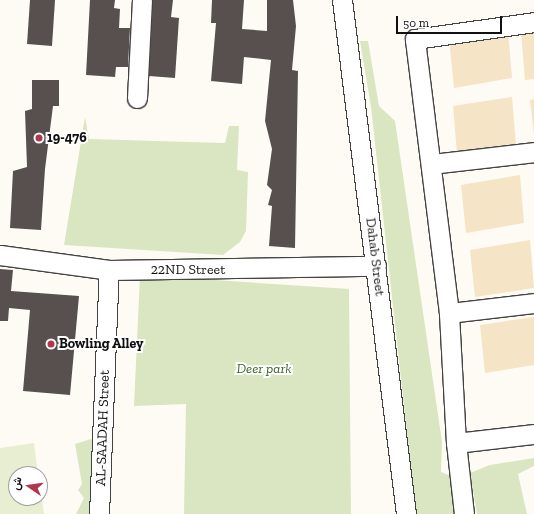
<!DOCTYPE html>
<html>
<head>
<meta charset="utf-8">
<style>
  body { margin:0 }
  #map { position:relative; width:534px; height:514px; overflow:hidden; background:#fefbf5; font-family:"Zilla Slab",Vazirmatn,serif }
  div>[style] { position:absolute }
  .green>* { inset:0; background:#d9e6c1 }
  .sand>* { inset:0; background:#f5e4c6 }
  .pitch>* { inset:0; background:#e8eed1 }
  .building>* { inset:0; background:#58504e }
  .roads { filter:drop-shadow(1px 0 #434343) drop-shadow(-1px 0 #434343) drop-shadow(0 1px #434343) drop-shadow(0 -1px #434343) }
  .minor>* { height:19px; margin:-9.5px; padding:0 9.5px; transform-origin:9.5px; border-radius:9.5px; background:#fff }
  .dots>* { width:11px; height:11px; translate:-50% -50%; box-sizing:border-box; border:2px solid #fff; border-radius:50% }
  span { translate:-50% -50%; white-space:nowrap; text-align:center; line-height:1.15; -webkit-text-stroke:4px #fff; paint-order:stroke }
  .poi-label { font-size:14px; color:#101010; font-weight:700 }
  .left { translate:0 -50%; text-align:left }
  .street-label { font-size:14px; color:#101010 }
  .park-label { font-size:14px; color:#3a6226; font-style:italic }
  .north { position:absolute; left:8px; top:466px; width:40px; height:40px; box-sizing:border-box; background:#fff; border:1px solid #9f9f9f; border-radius:50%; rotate:283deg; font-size:11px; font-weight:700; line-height:16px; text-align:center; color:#101010 }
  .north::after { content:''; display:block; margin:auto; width:14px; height:18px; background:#b2364c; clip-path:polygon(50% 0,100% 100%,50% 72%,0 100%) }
  .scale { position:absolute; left:396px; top:16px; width:106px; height:18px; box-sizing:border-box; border:2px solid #101010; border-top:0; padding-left:5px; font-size:12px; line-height:14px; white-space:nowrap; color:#101010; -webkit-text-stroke:3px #fff; paint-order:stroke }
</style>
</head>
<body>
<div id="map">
  <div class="green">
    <div style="clip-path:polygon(360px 41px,368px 41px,379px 106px,395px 121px,442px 442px,441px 472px,451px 476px,455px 514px,416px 514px,371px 107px)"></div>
    <div style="clip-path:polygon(85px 117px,89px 139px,225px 143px,229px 126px,239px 126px,237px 170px,248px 172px,246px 231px,240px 242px,223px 255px,64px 245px)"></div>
    <div style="clip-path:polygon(140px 275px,349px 289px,351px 514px,184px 514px,186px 404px,134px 406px)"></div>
    <div style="clip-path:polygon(91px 439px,95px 444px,92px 514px,76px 514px,84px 498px,78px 490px,82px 484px,75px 444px)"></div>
    <div style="clip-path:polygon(534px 458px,534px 466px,518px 474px,527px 514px,477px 514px,470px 473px,490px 465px)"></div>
  </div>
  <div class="sand">
    <div style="clip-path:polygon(534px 30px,534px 79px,525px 80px,521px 32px)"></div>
    <div style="clip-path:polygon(508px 31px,512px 78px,454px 88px,449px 39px)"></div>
    <div style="clip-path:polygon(512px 97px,516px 145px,457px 154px,453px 106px)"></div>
    <div style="clip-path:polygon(534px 99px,534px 135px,530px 100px)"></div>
    <div style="clip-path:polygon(520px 175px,524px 223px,466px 233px,461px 185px)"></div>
    <div style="clip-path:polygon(530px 240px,534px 288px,475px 297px,470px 250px)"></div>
    <div style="clip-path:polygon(534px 317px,534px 365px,485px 373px,480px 325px)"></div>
  </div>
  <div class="pitch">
    <div style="clip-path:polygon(34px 443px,38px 474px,16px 474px,16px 498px,40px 498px,40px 485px,44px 514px,0 514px,0 448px)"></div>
  </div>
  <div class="building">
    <div style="clip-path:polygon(30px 0,55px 0,52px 46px,27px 44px)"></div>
    <div style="clip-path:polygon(90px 0,115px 0,114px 8px,120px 9px,119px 28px,130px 28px,128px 67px,116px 67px,115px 77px,86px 75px)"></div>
    <div style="clip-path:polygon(153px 0,173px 0,171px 17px,179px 18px,175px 78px,149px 76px)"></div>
    <div style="clip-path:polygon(212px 0,244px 0,242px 29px,267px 31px,267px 0,293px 0,296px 26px,292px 70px,298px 71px,295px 248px,269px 246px,272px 206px,268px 205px,272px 190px,267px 185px,272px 149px,265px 121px,271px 60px,244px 57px,242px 84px,211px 81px,216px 23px,211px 23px)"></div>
    <div style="clip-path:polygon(32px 80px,59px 80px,59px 106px,53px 106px,45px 169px,41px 230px,10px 228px,13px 171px,27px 167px,25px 111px,32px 109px)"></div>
    <div style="clip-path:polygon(0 269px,13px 270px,11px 291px,79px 296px,70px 395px,23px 391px,30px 310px,9px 308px,8px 321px,0 321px)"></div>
  </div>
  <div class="roads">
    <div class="minor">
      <div style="left:342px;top:0;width:518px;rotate:82.9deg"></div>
      <div style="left:137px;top:98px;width:98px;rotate:-87.1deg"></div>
      <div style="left:431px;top:164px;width:104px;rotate:-6.6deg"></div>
      <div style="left:0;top:255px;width:110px;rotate:7.8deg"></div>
      <div style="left:109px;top:270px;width:267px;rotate:-0.9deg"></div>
      <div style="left:449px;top:313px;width:86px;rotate:-6.7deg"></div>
      <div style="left:456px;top:443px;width:79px;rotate:-6.6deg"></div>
      <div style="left:99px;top:514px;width:244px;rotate:-87.7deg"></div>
      <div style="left:464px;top:514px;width:71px;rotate:-96.4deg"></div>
      <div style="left:456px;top:443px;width:130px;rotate:-93.1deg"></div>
      <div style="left:449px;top:313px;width:276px;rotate:-97.1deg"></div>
      <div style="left:415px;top:39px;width:120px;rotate:-8.1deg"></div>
    </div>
  </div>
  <div class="dots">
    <div style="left:39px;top:138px;background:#b2364c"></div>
    <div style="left:51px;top:344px;background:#b2364c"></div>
  </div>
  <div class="poi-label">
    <span class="left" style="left:47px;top:138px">19-476</span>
    <span class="left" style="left:59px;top:344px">Bowling Alley</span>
  </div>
  <div class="street-label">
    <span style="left:375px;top:257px;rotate:83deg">Dahab Street</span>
    <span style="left:188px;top:270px">22ND Street</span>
    <span style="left:103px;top:428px;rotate:-88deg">AL-SAADAH Street</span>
  </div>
  <div class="park-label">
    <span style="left:264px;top:369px">Deer park</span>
  </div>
  <div class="north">ش</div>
  <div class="scale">50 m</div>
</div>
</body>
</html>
